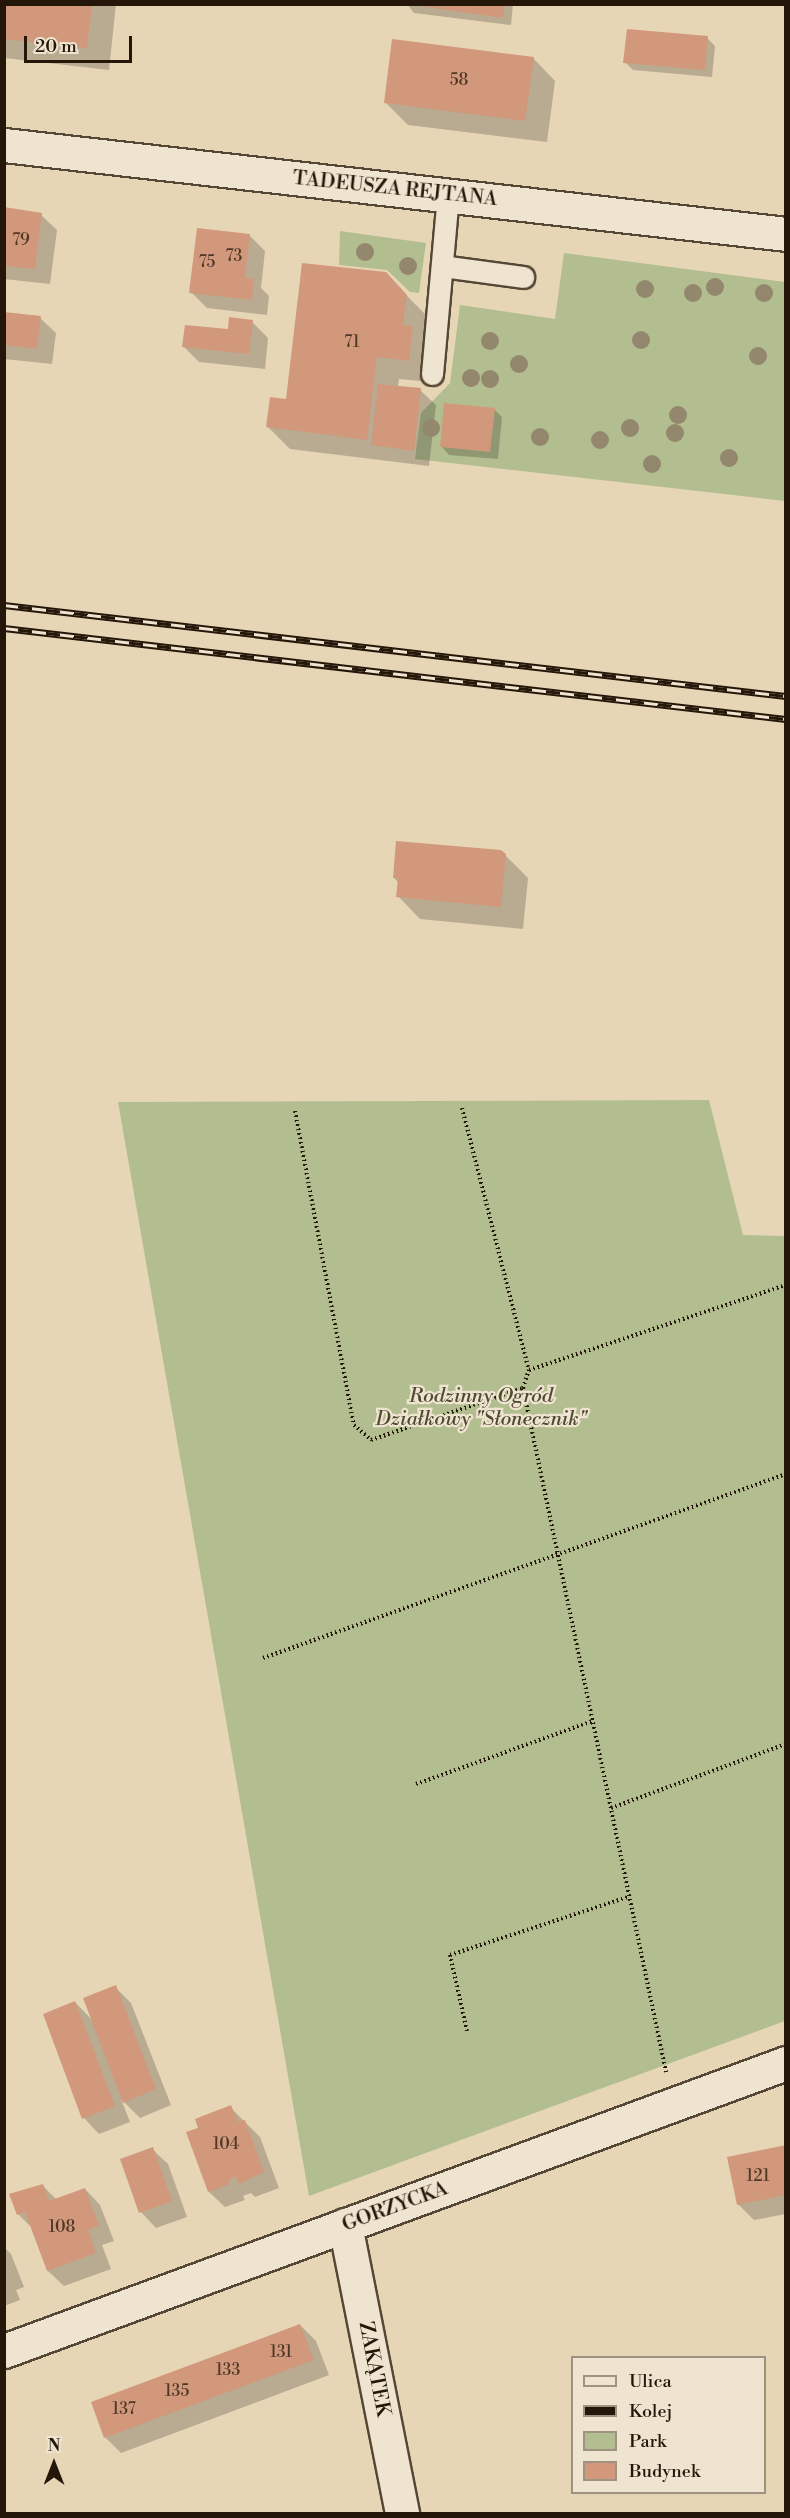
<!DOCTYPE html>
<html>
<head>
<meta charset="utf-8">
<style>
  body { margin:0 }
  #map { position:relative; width:790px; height:2518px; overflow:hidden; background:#e7d6b6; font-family:"Libre Bodoni",serif }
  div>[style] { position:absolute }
  .green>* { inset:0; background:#b3be90 }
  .shadow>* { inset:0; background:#0003 }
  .building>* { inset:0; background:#d1987b }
  .path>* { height:4px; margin-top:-2px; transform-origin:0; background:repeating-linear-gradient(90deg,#24170a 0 1.5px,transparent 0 4.5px) }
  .roads { filter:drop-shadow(2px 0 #554735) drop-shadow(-2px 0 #554735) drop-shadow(0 2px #554735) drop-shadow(0 -2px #554735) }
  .lane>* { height:21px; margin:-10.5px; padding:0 10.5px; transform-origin:10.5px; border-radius:10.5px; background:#efe4d0 }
  .street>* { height:33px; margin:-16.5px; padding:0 16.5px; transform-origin:16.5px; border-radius:16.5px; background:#efe4d0 }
  .secondary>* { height:33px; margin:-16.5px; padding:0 16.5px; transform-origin:16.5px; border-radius:16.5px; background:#efe4d0 }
  .rail>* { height:7px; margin-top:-3.5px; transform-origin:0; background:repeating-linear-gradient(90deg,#efe4d0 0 14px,#24170a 0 28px); box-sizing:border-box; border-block:2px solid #24170a }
  .trees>* { width:18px; height:18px; margin:-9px; border-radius:50%; background:#93886d }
  span { translate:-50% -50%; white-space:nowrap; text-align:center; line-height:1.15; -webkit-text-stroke:4.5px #efe4d0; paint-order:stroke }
  .number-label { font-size:16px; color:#4f3726 }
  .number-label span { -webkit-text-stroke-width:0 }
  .street-label { font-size:20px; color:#24170a }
  .park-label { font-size:20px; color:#4f4932; font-style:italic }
  .frame { position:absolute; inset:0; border:6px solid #24170a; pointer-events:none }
  .legend { position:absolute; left:571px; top:2356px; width:195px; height:138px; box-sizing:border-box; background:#efe4d0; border:2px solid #9e9281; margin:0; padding:8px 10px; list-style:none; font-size:18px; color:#24170a }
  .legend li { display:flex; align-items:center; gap:12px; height:30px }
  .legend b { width:30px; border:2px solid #9e9281 }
  .north { position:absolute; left:24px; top:2434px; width:60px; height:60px; -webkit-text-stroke:4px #efe4d0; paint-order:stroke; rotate:0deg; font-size:16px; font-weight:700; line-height:24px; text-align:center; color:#24170a }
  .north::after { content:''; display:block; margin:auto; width:21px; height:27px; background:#24170a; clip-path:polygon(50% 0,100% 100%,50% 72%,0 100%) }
  .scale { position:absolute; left:24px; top:36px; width:108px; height:27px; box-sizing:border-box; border:3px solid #24170a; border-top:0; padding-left:8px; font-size:18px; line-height:21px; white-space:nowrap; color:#24170a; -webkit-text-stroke:4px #efe4d0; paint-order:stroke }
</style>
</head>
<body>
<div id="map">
  <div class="green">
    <div style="clip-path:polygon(340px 231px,426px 243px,419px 293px,410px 292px,387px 270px,339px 265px)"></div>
    <div style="clip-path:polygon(564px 253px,785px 282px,785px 501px,415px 459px,421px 413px,450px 383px,460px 305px,555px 319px)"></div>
    <div style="clip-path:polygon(709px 1100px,743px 1235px,785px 1236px,785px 2021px,309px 2196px,118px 1102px)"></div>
  </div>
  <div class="shadow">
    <div style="clip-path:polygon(4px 4px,116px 4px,109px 70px,4px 58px)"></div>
    <div style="clip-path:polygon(407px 4px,513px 4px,511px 25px,414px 13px)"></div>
    <div style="clip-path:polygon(707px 38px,715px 46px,712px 77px,633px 70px,625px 62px)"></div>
    <div style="clip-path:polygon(533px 58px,555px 81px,547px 142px,408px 125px,385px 102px)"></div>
    <div style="clip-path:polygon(4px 209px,41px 215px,57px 230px,50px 284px,4px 279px)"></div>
    <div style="clip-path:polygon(250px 236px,265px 251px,261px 288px,269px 296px,267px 315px,207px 308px,191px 292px)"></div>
    <div style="clip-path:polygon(385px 274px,429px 318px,431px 382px,399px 379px,398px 387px,420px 390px,436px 405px,429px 466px,290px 449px,268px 427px)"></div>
    <div style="clip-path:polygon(4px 314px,40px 318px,56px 333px,52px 364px,4px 359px)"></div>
    <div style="clip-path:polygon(252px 322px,268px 338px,265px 369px,199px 362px,183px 346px)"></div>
    <div style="clip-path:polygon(494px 409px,502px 417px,498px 459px,449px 455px,442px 447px)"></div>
    <div style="clip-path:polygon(505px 855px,528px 878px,523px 929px,420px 919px,398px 896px,399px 883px,394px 878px)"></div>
    <div style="clip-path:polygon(115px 1987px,131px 2003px,171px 2105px,140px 2118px,121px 2099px,130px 2122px,99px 2134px,84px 2118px,44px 2015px,75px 2002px,93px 2021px)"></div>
    <div style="clip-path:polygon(230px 2107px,260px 2137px,279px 2188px,255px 2197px,251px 2193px,243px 2196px,245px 2200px,225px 2207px,209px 2192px,200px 2129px)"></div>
    <div style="clip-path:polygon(786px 2147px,786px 2214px,754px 2220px,738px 2204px)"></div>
    <div style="clip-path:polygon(152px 2149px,168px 2164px,187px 2217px,156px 2228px,141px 2212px)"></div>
    <div style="clip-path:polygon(43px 2186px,57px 2200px,85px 2189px,100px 2205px,114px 2241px,102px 2245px,111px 2269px,64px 2286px,48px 2271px,32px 2228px,18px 2214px)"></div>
    <div style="clip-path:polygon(4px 2247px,11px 2254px,24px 2287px,16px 2290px,20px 2300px,4px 2306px)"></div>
    <div style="clip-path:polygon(300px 2325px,316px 2341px,329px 2375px,121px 2453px,105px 2437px)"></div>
  </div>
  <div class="building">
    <div style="clip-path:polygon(4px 4px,92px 4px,87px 48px,4px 39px)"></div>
    <div style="clip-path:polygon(406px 4px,505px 4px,503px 18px)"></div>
    <div style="clip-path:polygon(627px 29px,708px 36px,705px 70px,623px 63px)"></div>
    <div style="clip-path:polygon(392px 39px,534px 57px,525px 121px,384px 103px)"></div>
    <div style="clip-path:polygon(4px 207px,42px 213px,35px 269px,4px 266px)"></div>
    <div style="clip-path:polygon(197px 228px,250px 234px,245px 278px,254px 279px,252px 300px,189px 293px)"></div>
    <div style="clip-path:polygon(302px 263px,386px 272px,407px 295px,403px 325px,413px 326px,409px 361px,377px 357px,367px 440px,266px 427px,270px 397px,286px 399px)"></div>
    <div style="clip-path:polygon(4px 312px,41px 316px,37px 349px,4px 345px)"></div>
    <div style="clip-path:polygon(229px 317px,253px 320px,249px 354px,182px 347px,185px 325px,228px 329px)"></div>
    <div style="clip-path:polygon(378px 384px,421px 388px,414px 451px,371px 445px)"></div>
    <div style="clip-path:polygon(444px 403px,495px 408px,490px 452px,440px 447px)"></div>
    <div style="clip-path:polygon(396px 841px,501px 850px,506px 854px,501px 907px,396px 897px,398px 878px,393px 878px)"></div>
    <div style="clip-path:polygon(116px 1985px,156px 2089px,123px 2103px,83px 1998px)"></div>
    <div style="clip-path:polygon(75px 2001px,115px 2106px,82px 2119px,43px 2014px)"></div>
    <div style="clip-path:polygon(231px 2105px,238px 2122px,245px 2120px,264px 2172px,239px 2184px,236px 2177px,228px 2180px,230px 2184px,208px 2192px,186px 2132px,198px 2128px,195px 2119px)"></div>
    <div style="clip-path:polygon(786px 2145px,786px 2195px,737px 2205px,727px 2157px)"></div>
    <div style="clip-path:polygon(153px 2147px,172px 2201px,139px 2213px,120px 2159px)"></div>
    <div style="clip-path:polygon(43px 2184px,49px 2201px,85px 2188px,99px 2225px,88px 2230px,96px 2253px,47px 2271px,25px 2212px,17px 2215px,9px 2194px)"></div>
    <div style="clip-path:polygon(300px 2324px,314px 2360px,104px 2438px,91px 2402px)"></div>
  </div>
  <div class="path">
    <div style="left:462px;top:1108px;width:270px;rotate:75.7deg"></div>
    <div style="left:295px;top:1111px;width:319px;rotate:79.4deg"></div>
    <div style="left:354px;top:1425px;width:23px;rotate:41deg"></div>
    <div style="left:371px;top:1440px;width:161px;rotate:-18.9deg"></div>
    <div style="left:523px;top:1388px;width:19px;rotate:-72deg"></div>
    <div style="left:529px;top:1370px;width:271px;rotate:-18.3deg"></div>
    <div style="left:523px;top:1388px;width:699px;rotate:78.19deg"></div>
    <div style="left:263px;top:1658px;width:554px;rotate:-19.38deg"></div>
    <div style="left:416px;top:1784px;width:188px;rotate:-19.6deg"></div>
    <div style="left:611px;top:1808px;width:186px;rotate:-20.1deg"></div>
    <div style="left:467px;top:2031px;width:78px;rotate:-102.6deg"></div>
    <div style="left:450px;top:1955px;width:189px;rotate:-18.1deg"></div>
  </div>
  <div class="roads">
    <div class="lane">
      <div style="left:442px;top:266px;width:82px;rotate:7.7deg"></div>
      <div style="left:432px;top:374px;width:180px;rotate:-84.9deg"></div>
    </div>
    <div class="street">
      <div style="left:4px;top:145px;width:787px;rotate:6.49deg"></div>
      <div style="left:345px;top:2225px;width:295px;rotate:78.8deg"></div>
    </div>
    <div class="secondary">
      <div style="left:4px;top:2351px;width:833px;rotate:-20.22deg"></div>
    </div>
  </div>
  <div class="rail">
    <div style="left:4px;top:605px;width:787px;rotate:6.64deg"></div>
    <div style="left:4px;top:628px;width:787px;rotate:6.64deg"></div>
  </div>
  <div class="trees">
    <div style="left:365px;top:252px"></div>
    <div style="left:408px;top:266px"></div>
    <div style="left:715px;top:287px"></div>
    <div style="left:645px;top:289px"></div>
    <div style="left:693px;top:293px"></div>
    <div style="left:764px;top:293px"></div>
    <div style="left:641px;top:340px"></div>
    <div style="left:490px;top:341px"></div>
    <div style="left:758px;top:356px"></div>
    <div style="left:519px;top:364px"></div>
    <div style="left:471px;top:378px"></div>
    <div style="left:490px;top:379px"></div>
    <div style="left:678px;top:415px"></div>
    <div style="left:431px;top:428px"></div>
    <div style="left:630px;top:428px"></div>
    <div style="left:675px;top:433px"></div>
    <div style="left:540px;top:437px"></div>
    <div style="left:600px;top:440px"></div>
    <div style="left:729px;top:458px"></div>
    <div style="left:652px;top:464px"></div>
  </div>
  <div class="number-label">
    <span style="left:459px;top:80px">58</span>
    <span style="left:21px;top:240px">79</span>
    <span style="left:234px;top:256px">73</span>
    <span style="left:207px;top:262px">75</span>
    <span style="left:352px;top:342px">71</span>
    <span style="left:226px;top:2144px">104</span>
    <span style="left:758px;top:2176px">121</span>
    <span style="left:62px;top:2227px">108</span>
    <span style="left:281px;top:2352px">131</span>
    <span style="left:228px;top:2370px">133</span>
    <span style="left:177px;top:2391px">135</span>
    <span style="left:124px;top:2409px">137</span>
  </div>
  <div class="street-label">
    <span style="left:395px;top:189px;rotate:6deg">TADEUSZA REJTANA</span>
    <span style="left:395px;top:2207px;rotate:-20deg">GORZYCKA</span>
    <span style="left:374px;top:2369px;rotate:79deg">ZAKĄTEK</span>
  </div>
  <div class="park-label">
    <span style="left:481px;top:1408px">Rodzinny Ogród<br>Działkowy "Słonecznik"</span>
  </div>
  <div class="frame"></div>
  <ul class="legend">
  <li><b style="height:8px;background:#efe4d0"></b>Ulica</li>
  <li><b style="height:8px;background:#24170a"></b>Kolej</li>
  <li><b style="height:16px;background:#b3be90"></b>Park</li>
  <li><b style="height:16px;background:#d1987b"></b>Budynek</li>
  </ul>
  <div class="north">N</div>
  <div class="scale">20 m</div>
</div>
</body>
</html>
